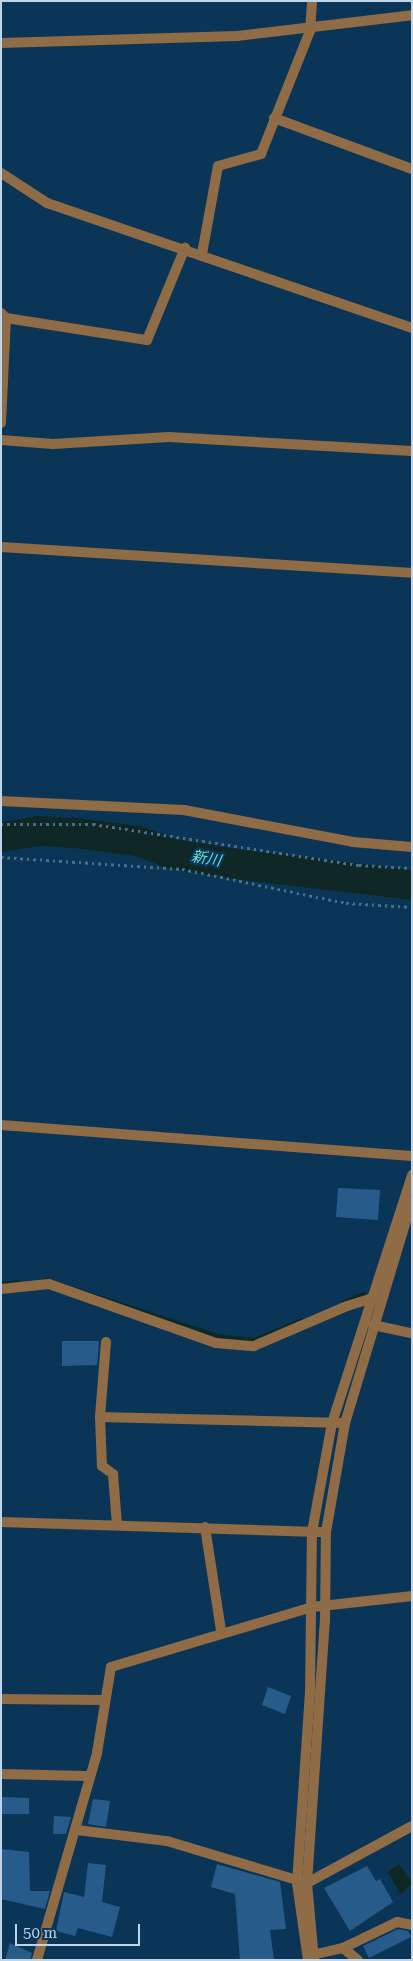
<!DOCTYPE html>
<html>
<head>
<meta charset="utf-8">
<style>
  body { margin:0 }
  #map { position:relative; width:413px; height:1961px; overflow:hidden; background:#0b3556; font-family:"Roboto Serif","Noto Sans JP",serif }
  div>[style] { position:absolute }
  .water>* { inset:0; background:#0f2825 }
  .stream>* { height:5px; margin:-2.5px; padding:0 2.5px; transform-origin:2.5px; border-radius:2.5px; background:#0f2825 }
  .river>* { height:30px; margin:-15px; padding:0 15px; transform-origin:15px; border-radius:15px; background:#0f2825 }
  .building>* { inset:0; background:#275c8a }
  .path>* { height:3px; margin-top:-1.5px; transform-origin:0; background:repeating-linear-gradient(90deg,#4b6e8b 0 2.5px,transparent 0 6.5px) }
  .service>* { height:10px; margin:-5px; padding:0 5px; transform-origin:5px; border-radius:5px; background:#8f6c46 }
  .pedestrian>* { height:10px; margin:-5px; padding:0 5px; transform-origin:5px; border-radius:5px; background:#8f6c46 }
  .minor>* { height:10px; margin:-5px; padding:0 5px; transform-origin:5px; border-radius:5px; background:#8f6c46 }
  .tertiary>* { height:10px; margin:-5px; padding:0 5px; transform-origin:5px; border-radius:5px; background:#8f6c46 }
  span { translate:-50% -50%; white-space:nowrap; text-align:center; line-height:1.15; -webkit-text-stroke:4.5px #0b3556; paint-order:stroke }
  .water-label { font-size:15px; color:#69e3d8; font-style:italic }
  .frame { position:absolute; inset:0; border:2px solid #bed4e9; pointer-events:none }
  .scale { position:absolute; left:15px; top:1924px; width:125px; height:22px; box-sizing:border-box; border:2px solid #bed4e9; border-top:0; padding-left:6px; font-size:15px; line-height:18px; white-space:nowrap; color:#bed4e9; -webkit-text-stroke:4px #0b3556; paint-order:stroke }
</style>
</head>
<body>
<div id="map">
  <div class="water">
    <div style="clip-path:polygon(399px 1864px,412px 1883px,401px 1895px,388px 1872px)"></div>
  </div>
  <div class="stream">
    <div style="left:47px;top:1280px;width:178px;rotate:18.3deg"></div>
    <div style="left:216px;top:1336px;width:38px;rotate:6deg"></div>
    <div style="left:254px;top:1340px;width:52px;rotate:-22.6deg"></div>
    <div style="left:1px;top:1284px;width:17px;rotate:-7deg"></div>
    <div style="left:344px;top:1302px;width:21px;rotate:-23deg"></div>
  </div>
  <div class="river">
    <div style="left:1px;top:837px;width:37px;rotate:-9deg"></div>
    <div style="left:38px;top:831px;width:38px;rotate:3deg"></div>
    <div style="left:76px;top:833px;width:63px;rotate:7.4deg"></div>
    <div style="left:138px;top:841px;width:33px;rotate:21deg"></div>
    <div style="left:169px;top:853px;width:68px;rotate:9.3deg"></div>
    <div style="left:236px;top:864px;width:177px;rotate:6.8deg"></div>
  </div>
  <div class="building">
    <div style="clip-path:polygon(338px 1188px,380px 1190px,378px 1220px,336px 1217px)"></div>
    <div style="clip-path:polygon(62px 1341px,99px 1341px,97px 1365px,62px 1366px)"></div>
    <div style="clip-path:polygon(268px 1687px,291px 1696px,285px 1714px,262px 1705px)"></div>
    <div style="clip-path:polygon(1px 1797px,29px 1798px,29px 1814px,1px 1814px)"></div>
    <div style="clip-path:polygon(93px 1799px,110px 1801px,106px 1827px,88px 1824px)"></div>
    <div style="clip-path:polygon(54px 1816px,71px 1817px,66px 1834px,53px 1834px)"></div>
    <div style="clip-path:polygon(1px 1849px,29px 1852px,30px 1891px,50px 1891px,45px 1909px,1px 1899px)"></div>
    <div style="clip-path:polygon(88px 1863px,106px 1865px,102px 1902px,120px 1907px,112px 1937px,78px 1928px,75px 1936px,56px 1931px,64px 1892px,84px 1897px)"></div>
    <div style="clip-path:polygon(217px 1864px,280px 1882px,286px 1929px,270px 1930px,274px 1960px,240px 1960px,235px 1894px,211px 1887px)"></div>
    <div style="clip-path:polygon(367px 1866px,376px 1881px,380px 1879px,393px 1902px,350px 1931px,324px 1888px)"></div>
    <div style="clip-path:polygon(398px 1929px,408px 1931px,411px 1937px,369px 1958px,363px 1946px)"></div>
    <div style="clip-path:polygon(10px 1943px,32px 1953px,30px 1960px,5px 1960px)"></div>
  </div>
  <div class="path">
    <div style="left:1px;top:824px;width:92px"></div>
    <div style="left:93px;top:824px;width:269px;rotate:8.8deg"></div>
    <div style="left:359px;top:865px;width:53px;rotate:3.2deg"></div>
    <div style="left:1px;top:857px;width:181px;rotate:3.8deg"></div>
    <div style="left:182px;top:869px;width:167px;rotate:11.7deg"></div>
    <div style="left:346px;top:903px;width:66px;rotate:3.5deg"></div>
  </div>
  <div class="service">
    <div style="left:343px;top:1948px;width:19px;rotate:39deg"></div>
    <div style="left:312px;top:1955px;width:32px;rotate:-13deg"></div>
    <div style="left:343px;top:1948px;width:60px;rotate:-25.7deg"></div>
    <div style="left:397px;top:1922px;width:15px;rotate:11deg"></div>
  </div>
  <div class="pedestrian">
    <div style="left:308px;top:1960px;width:78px;rotate:-98.1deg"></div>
    <div style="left:297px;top:1883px;width:190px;rotate:-86.1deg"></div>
    <div style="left:310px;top:1693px;width:161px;rotate:-89.3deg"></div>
    <div style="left:312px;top:1532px;width:111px;rotate:-79.6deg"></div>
    <div style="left:332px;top:1423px;width:261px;rotate:-72.1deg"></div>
  </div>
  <div class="minor">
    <div style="left:274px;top:118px;width:147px;rotate:20.3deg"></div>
    <div style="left:1px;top:173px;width:55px;rotate:33.1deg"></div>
    <div style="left:47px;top:203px;width:386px;rotate:18.9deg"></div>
    <div style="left:202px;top:254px;width:89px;rotate:-79.7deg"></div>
    <div style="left:218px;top:166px;width:45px;rotate:-15.6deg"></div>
    <div style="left:261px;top:154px;width:132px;rotate:-68.3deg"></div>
    <div style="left:310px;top:31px;width:30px;rotate:-86deg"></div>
    <div style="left:1px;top:313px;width:7px;rotate:45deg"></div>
    <div style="left:6px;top:318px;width:143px;rotate:8.9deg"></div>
    <div style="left:147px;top:340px;width:100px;rotate:-67.6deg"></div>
    <div style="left:1px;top:423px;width:105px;rotate:-87.3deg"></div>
    <div style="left:1px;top:440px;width:52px;rotate:4.4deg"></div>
    <div style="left:53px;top:444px;width:116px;rotate:-3.5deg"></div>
    <div style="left:169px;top:437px;width:243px;rotate:3.3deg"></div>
    <div style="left:1px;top:547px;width:412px;rotate:3.6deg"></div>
    <div style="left:1px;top:801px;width:183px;rotate:2.8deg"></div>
    <div style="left:184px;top:810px;width:172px;rotate:10.7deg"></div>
    <div style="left:353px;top:842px;width:59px;rotate:4.8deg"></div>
    <div style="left:1px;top:1125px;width:412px;rotate:4.3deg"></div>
    <div style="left:1px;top:1289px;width:48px;rotate:-5.9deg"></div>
    <div style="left:49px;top:1284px;width:177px;rotate:19.5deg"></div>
    <div style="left:216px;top:1343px;width:38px;rotate:5deg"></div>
    <div style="left:254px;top:1346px;width:101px;rotate:-23.3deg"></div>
    <div style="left:347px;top:1306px;width:24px;rotate:-17deg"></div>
    <div style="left:370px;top:1299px;width:11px;rotate:15deg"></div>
    <div style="left:373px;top:1325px;width:40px;rotate:12deg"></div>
    <div style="left:106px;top:1342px;width:75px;rotate:94.6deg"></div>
    <div style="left:100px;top:1417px;width:49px;rotate:87.7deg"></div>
    <div style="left:102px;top:1466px;width:14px;rotate:36deg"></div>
    <div style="left:113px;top:1474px;width:51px;rotate:85.5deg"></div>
    <div style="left:100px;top:1417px;width:245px;rotate:1.4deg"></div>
    <div style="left:1px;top:1522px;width:325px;rotate:1.8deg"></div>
    <div style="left:205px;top:1527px;width:104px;rotate:81.2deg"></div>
    <div style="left:1px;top:1699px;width:101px;rotate:0.6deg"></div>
    <div style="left:1px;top:1774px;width:86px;rotate:1.3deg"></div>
    <div style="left:77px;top:1830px;width:91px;rotate:7deg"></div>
    <div style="left:167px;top:1841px;width:146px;rotate:16.7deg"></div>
    <div style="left:307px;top:1883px;width:119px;rotate:-28.5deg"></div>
    <div style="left:37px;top:1960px;width:216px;rotate:-73.8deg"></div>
    <div style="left:97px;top:1753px;width:87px;rotate:-80.8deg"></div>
    <div style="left:111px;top:1667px;width:210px;rotate:-16.6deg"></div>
    <div style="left:312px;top:1607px;width:101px;rotate:-6.3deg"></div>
  </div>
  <div class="tertiary">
    <div style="left:1px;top:43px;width:236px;rotate:-1.7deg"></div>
    <div style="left:237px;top:36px;width:176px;rotate:-6.8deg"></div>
    <div style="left:314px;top:1960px;width:77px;rotate:-95.2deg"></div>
    <div style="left:307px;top:1883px;width:263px;rotate:-86.1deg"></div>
    <div style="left:325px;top:1621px;width:89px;rotate:-89.4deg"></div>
    <div style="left:326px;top:1532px;width:111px;rotate:-80.1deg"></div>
    <div style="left:345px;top:1423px;width:232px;rotate:-73.2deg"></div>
  </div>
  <div class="water-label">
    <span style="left:206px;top:859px;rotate:10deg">新川</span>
  </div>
  <div class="frame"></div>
  <div class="scale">50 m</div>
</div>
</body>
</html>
